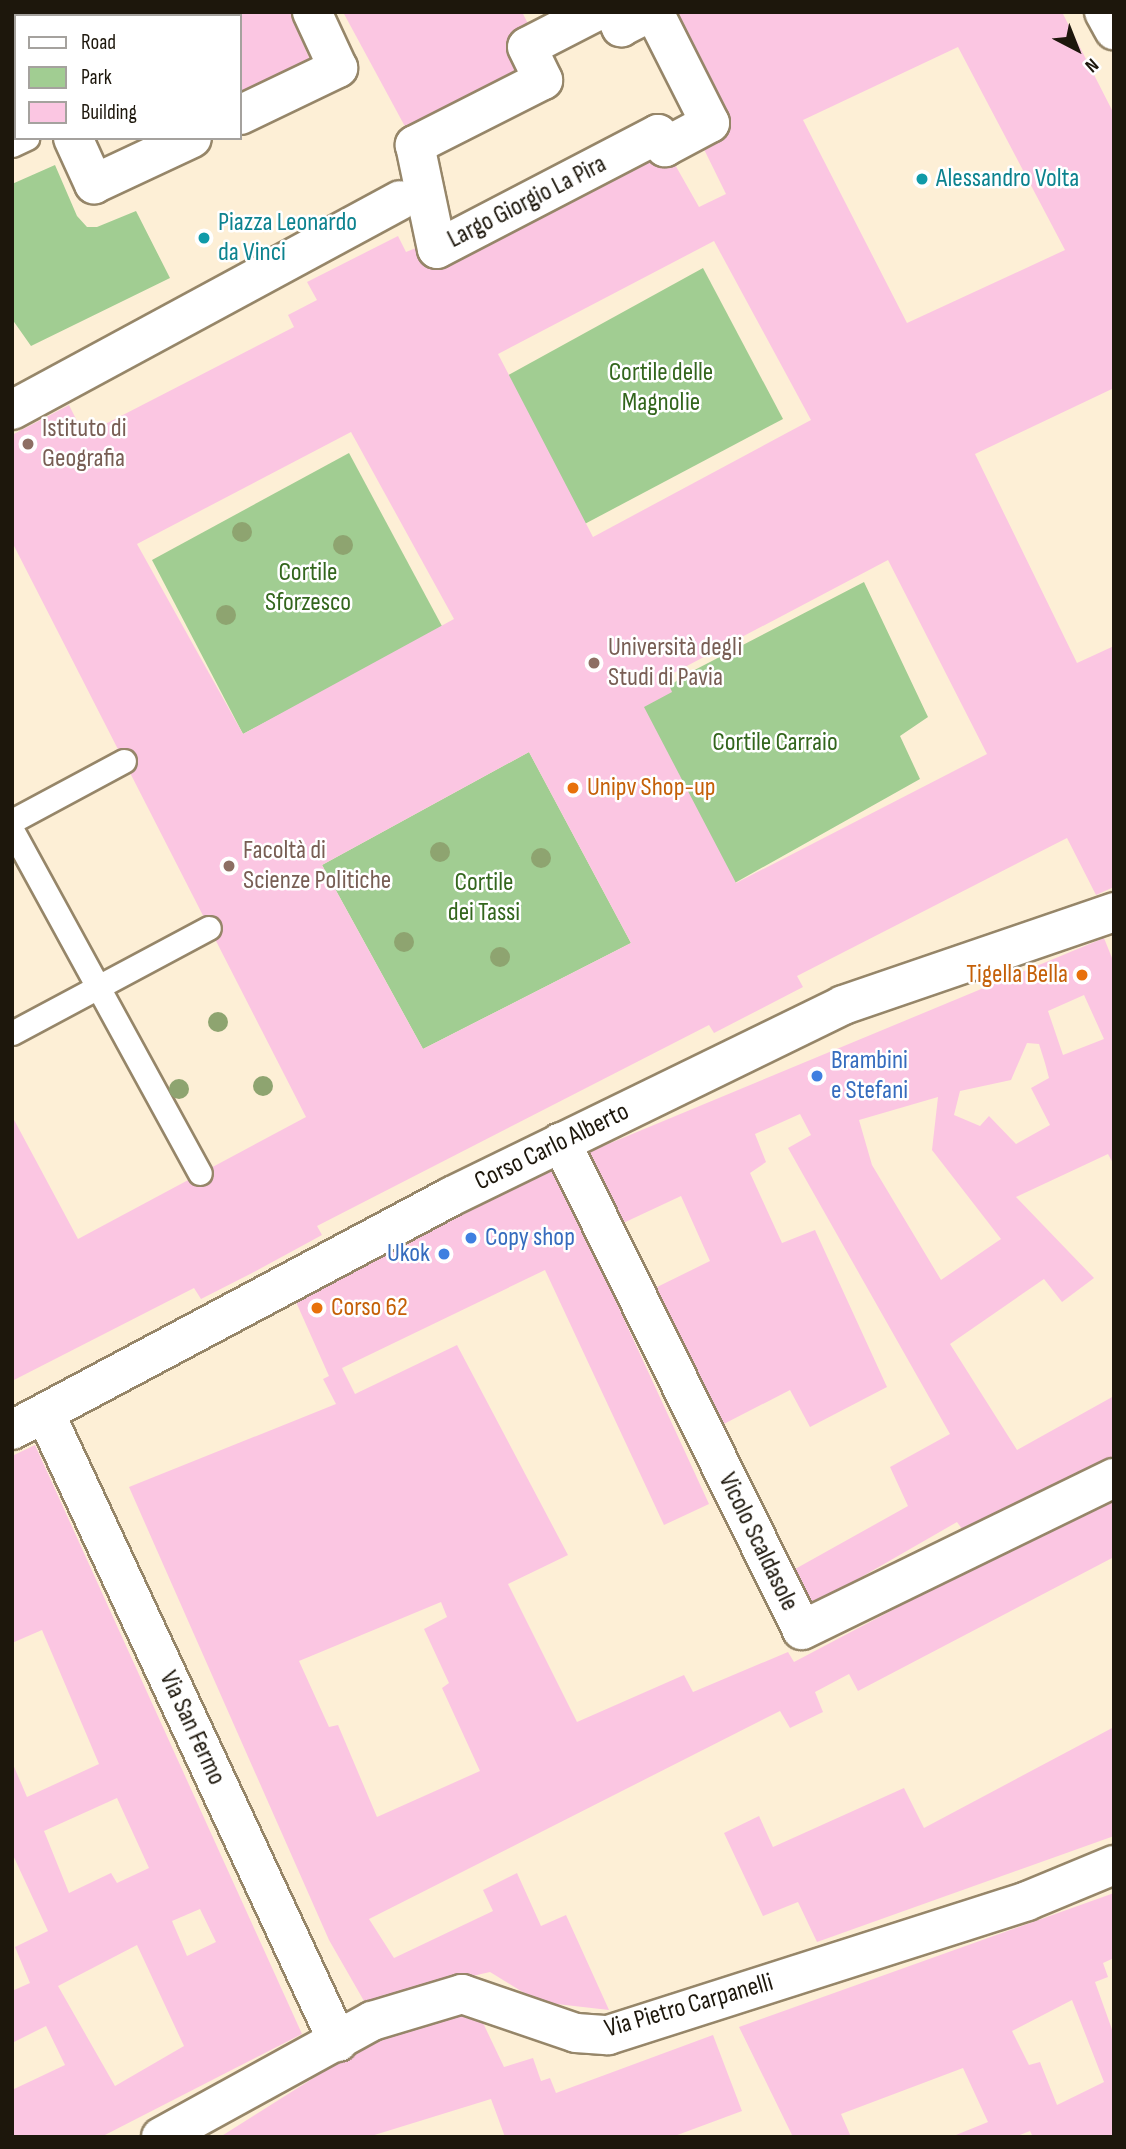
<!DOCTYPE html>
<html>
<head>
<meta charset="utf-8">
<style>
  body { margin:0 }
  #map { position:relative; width:1126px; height:2149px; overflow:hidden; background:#fdefd6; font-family:"Sofia Sans Condensed",sans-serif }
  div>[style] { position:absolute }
  .green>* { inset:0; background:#a1cd92 }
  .building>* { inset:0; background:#fbc6e2 }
  .roads { filter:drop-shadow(2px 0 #968669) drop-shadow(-2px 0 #968669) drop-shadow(0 2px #968669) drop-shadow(0 -2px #968669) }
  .lane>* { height:23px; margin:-11.5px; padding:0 11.5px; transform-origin:11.5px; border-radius:11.5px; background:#fff }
  .street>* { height:38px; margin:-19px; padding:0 19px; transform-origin:19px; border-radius:19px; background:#fff }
  .trees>* { width:20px; height:20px; margin:-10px; border-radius:50%; background:#8ea470 }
  .dots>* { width:19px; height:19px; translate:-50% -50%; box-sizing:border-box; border:4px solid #fff; border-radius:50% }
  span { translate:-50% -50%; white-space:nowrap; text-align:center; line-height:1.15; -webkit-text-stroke:5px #fff; paint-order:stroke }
  .culture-label { font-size:26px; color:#0d838f }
  .left { translate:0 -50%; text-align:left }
  .street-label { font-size:26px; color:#1d170c }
  .park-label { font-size:26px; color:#33661d }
  .education-label { font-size:26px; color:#785e54 }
  .food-label { font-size:26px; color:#c56008 }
  .right { translate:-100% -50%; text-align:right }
  .shop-label { font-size:26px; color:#366cbe }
  .frame { position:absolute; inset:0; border:14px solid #1d170c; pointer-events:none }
  .legend { position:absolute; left:14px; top:14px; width:228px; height:126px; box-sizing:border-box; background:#fff; border:2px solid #a5a29e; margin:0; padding:9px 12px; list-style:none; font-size:21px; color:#1d170c }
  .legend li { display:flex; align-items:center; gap:14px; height:35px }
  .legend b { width:35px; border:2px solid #a5a29e }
  .north { position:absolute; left:1042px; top:14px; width:70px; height:70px; -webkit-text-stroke:5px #fff; paint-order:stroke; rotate:138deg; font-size:19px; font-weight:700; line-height:28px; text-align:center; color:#1d170c }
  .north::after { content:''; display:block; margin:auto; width:24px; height:32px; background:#1d170c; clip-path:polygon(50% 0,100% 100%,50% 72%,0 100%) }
</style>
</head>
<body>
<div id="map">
  <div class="green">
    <div style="clip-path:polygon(55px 165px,77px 216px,87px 227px,97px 227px,136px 211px,170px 278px,31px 346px,12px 319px,12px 184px)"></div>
    <div style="clip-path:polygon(703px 268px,783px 419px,579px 527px,503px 378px)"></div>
    <div style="clip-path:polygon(349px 453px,443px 628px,243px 734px,152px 560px)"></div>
    <div style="clip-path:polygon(864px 582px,928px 717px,900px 736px,920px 779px,733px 884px,639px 709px,683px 676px)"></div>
    <div style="clip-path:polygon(529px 752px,631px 943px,423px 1049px,322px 865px)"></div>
  </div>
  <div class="building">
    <div style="clip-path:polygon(66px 12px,290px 12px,310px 60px,240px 94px,240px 16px)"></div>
    <div style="clip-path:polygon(343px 12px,522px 12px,537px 41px,543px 80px,415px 145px)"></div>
    <div style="clip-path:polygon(evenodd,654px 12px,1062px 12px,1114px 114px,1114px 388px,975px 454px,1077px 663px,1114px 646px,1114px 887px,1096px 895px,1067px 838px,797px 976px,803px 987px,714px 1033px,709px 1025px,317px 1226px,322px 1235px,254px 1272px,201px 1299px,194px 1288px,12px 1381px,12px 1116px,78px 1239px,306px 1117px,12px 542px,12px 435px,69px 405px,84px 435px,294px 327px,288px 315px,317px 300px,307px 282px,398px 236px,406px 252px,665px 147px,699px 207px,726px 194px,695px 131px,654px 12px,958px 47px,1065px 250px,907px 323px,803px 120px,958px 47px,654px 12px,714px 241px,811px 420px,593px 537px,498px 354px,714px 241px,654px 12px,351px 432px,454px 619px,243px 734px,137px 544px,351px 432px,654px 12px,888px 560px,987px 754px,736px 883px,644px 707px,672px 692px,666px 677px,888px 560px,654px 12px,529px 752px,631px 943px,423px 1049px,322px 865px,529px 752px)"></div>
    <div style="clip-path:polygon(12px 68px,16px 75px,12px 110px)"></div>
    <div style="clip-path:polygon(evenodd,1104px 938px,1114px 963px,1114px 1165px,1108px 1154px,1016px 1197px,1094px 1278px,1062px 1302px,1044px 1279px,950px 1344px,1017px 1450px,1114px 1396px,1114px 1463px,970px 1540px,957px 1522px,804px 1610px,788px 1573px,908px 1506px,890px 1467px,950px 1434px,788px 1148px,811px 1135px,800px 1114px,755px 1134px,766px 1162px,750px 1173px,782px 1243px,815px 1230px,887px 1387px,810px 1427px,790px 1390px,716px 1428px,651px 1290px,710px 1261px,681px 1196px,619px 1225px,584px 1154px,1104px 938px,1084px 995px,1104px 1039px,1063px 1055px,1048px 1011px,1084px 995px,1104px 938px,1027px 1043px,1039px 1044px,1045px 1063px,1049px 1078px,1031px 1088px,1050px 1125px,1016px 1144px,989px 1116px,980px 1126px,954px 1115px,960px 1091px,1011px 1080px,1027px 1043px,1104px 938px,938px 1097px,932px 1150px,1001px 1239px,941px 1280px,872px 1165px,859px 1120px,938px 1097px)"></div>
    <div style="clip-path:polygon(evenodd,554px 1167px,709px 1504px,664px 1525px,545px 1270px,342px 1368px,355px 1394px,457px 1345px,568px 1555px,508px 1584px,577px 1722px,684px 1675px,693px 1692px,788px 1652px,794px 1662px,1114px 1493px,1114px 1557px,858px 1691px,849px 1674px,815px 1692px,823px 1712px,790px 1728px,780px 1711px,369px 1919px,394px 1958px,493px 1911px,483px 1890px,517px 1873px,541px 1926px,566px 1915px,609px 2010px,539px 2002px,490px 1972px,364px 2001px,329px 1940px,129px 1487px,336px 1404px,323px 1379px,329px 1376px,296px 1302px,554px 1167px,441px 1602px,447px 1617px,424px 1629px,449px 1683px,442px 1688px,480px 1771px,377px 1817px,338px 1725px,329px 1727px,299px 1661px,441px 1602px)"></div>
    <div style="clip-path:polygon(evenodd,35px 1445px,302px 2034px,101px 2137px,12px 2137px,12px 2090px,65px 2065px,46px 2026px,12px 2043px,12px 1991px,30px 1983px,15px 1947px,48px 1931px,12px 1853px,12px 1762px,27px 1797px,99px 1764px,42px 1630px,12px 1643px,12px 1456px,35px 1445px,117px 1798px,149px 1868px,117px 1883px,111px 1873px,69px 1893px,44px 1831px,117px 1798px,35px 1445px,200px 1909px,216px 1942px,187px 1956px,172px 1921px,200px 1909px,35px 1445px,137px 1945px,184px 2046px,115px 2086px,58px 1986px,137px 1945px)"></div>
    <div style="clip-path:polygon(1114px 1727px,1114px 1836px,817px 1942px,798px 1902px,763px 1916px,724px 1833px,759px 1816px,773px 1847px,904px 1788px,924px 1828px)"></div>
    <div style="clip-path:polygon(evenodd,1114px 1893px,1114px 1958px,1103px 1963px,1108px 1977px,1095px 1982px,1114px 2035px,1114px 2137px,1033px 2137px,1030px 2131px,1015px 2137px,951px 2137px,988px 2122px,963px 2068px,841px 2114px,851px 2137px,793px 2137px,739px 2027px,1114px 1893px,1072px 2000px,1104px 2082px,1057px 2105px,1040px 2062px,1029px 2065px,1012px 2031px,1072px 2000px)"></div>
    <div style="clip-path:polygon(474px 2004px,504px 2067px,533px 2058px,541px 2081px,550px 2078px,556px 2093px,713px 2035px,742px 2111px,672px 2137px,505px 2137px,491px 2099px,368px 2137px,220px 2137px,358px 2050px)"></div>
  </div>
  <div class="roads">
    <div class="lane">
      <div style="left:12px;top:145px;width:17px;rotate:-25deg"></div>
      <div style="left:12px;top:821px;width:127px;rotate:-28.2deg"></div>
      <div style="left:12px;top:830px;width:391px;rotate:61.3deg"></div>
      <div style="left:12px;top:1033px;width:223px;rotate:-28.1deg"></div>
    </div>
    <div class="street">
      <div style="left:16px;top:12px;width:4px;rotate:63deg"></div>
      <div style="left:595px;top:12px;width:76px;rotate:152.8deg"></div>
      <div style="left:527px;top:47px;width:37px;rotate:64deg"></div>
      <div style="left:543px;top:80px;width:144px;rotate:153.1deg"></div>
      <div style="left:415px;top:145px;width:106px;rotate:78.1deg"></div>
      <div style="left:437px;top:249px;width:249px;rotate:-27.5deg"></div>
      <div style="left:658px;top:134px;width:15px;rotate:62deg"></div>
      <div style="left:665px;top:147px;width:51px;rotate:-28.1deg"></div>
      <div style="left:710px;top:123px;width:124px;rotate:-116.8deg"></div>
      <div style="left:614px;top:12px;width:17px;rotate:65deg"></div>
      <div style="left:621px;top:27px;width:34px;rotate:-27deg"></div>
      <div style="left:1104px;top:12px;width:21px;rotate:61deg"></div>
      <div style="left:240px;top:115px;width:109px;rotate:-25.6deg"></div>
      <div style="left:338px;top:68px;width:62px;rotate:-114.9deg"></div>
      <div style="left:73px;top:138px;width:51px;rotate:65.5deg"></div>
      <div style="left:94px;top:184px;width:108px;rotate:-25.1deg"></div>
      <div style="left:12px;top:410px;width:441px;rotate:-28.4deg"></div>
      <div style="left:561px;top:1142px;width:544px;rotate:63.72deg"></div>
      <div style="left:802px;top:1630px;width:347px;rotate:-26deg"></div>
      <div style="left:45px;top:1413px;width:694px;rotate:65.02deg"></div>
      <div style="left:12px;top:1430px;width:498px;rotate:-28deg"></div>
      <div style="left:452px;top:1196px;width:435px;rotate:-26deg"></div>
      <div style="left:843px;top:1005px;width:287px;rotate:-18.9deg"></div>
      <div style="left:161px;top:2137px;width:241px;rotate:-28.8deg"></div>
      <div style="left:372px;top:2021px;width:94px;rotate:-16.7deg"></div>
      <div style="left:462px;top:1994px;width:120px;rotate:18.9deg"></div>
      <div style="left:576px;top:2033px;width:32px;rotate:4deg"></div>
      <div style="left:608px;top:2035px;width:440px;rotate:-17.7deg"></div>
      <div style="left:1027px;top:1901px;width:94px;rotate:-22.5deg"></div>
    </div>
  </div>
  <div class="trees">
    <div style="left:242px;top:532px"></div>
    <div style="left:343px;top:545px"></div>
    <div style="left:226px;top:615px"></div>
    <div style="left:440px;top:852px"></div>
    <div style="left:541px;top:858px"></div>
    <div style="left:404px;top:942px"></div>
    <div style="left:500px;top:957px"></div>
    <div style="left:218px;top:1022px"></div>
    <div style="left:263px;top:1086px"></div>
    <div style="left:179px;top:1089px"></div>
  </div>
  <div class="dots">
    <div style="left:922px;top:179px;background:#0f9aa8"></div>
    <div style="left:204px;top:238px;background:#0f9aa8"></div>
    <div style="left:28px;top:444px;background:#8d6e63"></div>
    <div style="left:594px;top:663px;background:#8d6e63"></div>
    <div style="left:573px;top:788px;background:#e8710a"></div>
    <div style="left:229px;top:866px;background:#8d6e63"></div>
    <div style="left:1082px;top:975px;background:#e8710a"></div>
    <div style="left:817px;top:1076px;background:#3f7fe0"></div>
    <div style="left:471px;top:1238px;background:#3f7fe0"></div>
    <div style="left:444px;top:1254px;background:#3f7fe0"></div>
    <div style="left:317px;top:1308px;background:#e8710a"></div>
  </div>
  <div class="culture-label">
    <span class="left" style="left:936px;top:179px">Alessandro Volta</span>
    <span class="left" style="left:218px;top:238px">Piazza Leonardo<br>da Vinci</span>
  </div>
  <div class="street-label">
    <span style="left:527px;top:202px;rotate:-27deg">Largo Giorgio La Pira</span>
    <span style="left:552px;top:1147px;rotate:-26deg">Corso Carlo Alberto</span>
    <span style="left:758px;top:1542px;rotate:64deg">Vicolo Scaldasole</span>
    <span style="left:192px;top:1728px;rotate:65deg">Via San Fermo</span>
    <span style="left:689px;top:2006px;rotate:-16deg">Via Pietro Carpanelli</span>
  </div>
  <div class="park-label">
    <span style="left:661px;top:388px">Cortile delle<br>Magnolie</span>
    <span style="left:308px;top:588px">Cortile<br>Sforzesco</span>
    <span style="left:775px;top:743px">Cortile Carraio</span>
    <span style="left:484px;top:898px">Cortile<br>dei Tassi</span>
  </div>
  <div class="education-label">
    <span class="left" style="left:42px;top:444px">Istituto di<br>Geografia</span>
    <span class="left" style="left:608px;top:663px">Università degli<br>Studi di Pavia</span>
    <span class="left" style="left:243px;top:866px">Facoltà di<br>Scienze Politiche</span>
  </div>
  <div class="food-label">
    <span class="left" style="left:587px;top:788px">Unipv Shop-up</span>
    <span class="right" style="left:1068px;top:975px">Tigella Bella</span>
    <span class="left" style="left:331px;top:1308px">Corso 62</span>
  </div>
  <div class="shop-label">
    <span class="left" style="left:831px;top:1076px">Brambini<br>e Stefani</span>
    <span class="left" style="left:485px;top:1238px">Copy shop</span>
    <span class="right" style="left:430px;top:1254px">Ukok</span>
  </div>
  <div class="frame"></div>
  <ul class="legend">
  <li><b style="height:9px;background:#fff"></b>Road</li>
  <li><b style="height:19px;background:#a1cd92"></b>Park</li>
  <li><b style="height:19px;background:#fbc6e2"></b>Building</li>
  </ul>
  <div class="north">N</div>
</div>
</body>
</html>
